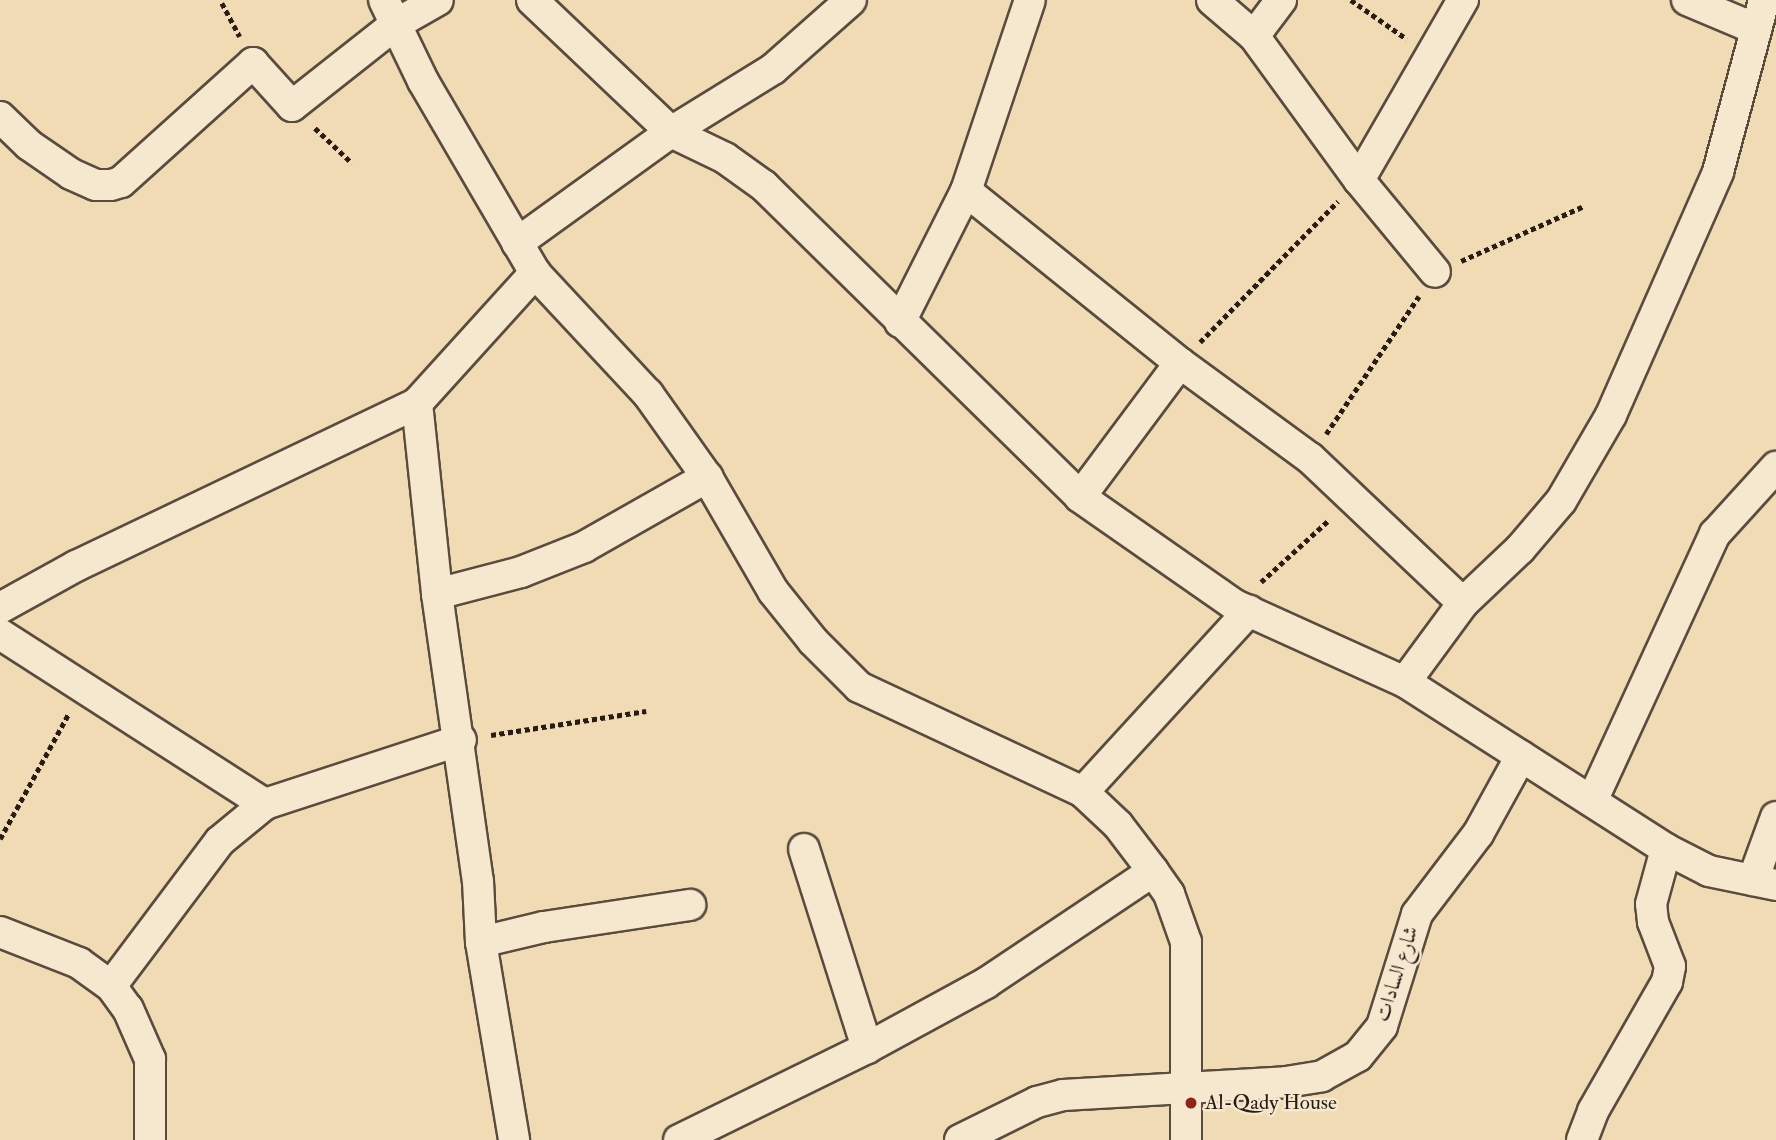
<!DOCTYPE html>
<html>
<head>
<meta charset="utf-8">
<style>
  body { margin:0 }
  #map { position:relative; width:1776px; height:1140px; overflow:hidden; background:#f0dbb5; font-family:"IM FELL Double Pica",Amiri,serif }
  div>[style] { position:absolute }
  .path>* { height:4.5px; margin-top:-2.25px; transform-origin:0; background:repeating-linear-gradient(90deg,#271d16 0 5px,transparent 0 8.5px) }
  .roads { filter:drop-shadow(2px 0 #594c3e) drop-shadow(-2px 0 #594c3e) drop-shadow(0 2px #594c3e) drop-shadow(0 -2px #594c3e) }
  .street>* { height:30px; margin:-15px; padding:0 15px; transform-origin:15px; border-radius:15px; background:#f5e8cf }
  .dots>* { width:19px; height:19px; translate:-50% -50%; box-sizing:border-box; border:4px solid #f5e8cf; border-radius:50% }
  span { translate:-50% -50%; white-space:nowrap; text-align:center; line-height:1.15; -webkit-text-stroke:5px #f5e8cf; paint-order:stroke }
  .street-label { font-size:21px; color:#271d16 }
  .poi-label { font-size:21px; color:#271d16 }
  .left { translate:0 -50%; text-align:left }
</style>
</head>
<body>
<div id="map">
  <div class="path">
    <div style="left:1351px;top:0;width:68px;rotate:34.9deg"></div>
    <div style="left:222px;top:3px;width:38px;rotate:62deg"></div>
    <div style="left:315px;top:128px;width:51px;rotate:43.4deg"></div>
    <div style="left:1461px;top:261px;width:135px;rotate:-24.1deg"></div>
    <div style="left:1200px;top:342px;width:197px;rotate:-45.6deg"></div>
    <div style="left:1326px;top:434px;width:166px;rotate:-56deg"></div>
    <div style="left:1261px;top:582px;width:92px;rotate:-42.4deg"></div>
    <div style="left:491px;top:735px;width:157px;rotate:-8.8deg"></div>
    <div style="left:0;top:839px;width:144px;rotate:-61.3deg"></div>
  </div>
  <div class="roads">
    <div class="street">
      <div style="left:384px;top:0;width:90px;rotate:64.3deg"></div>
      <div style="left:423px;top:81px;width:222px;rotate:59.7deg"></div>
      <div style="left:535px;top:273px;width:166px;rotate:47deg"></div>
      <div style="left:648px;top:394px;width:102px;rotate:54.6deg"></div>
      <div style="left:707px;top:477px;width:132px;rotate:59.9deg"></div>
      <div style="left:773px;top:591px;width:64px;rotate:51.3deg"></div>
      <div style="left:813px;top:641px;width:65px;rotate:45deg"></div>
      <div style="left:859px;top:687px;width:247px;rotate:25.1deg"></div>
      <div style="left:1083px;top:792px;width:48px;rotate:43.3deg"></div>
      <div style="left:1118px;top:825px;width:58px;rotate:52.7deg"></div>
      <div style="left:1153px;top:871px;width:28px;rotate:55deg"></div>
      <div style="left:1169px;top:894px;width:51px;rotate:70.5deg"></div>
      <div style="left:1186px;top:942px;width:198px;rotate:90deg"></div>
      <div style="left:532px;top:0;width:192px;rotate:43.5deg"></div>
      <div style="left:671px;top:132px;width:60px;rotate:25.7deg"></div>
      <div style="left:725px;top:158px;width:48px;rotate:35.7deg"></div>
      <div style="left:764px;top:186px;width:443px;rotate:44.5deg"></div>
      <div style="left:1080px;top:497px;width:189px;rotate:34.9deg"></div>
      <div style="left:1235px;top:605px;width:187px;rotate:24.4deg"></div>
      <div style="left:1405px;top:682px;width:310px;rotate:32.6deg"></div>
      <div style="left:1666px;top:849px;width:48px;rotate:27.1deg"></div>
      <div style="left:1709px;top:871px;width:68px;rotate:11.8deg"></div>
      <div style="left:1212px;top:0;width:55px;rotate:40.6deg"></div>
      <div style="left:1254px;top:36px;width:178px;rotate:53.9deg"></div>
      <div style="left:1359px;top:180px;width:119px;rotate:50.4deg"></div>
      <div style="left:1687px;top:0;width:75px;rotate:22.8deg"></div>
      <div style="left:1254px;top:36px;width:45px;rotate:-53.1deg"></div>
      <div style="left:0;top:117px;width:40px;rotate:44deg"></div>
      <div style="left:29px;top:145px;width:51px;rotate:34.6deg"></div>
      <div style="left:71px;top:174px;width:27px;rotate:24deg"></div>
      <div style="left:96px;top:185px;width:15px"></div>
      <div style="left:111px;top:185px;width:10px;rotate:-17deg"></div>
      <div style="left:121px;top:182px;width:178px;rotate:-42deg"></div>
      <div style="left:253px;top:63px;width:58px;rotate:47.8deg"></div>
      <div style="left:292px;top:106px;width:132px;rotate:-38.3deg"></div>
      <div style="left:396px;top:24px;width:48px;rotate:-29.7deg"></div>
      <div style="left:1359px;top:180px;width:208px;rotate:-60deg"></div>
      <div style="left:966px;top:191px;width:275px;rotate:38.8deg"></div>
      <div style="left:1180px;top:363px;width:161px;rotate:36.2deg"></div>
      <div style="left:1310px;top:458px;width:211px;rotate:43.5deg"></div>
      <div style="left:517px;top:243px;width:190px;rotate:-35.8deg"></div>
      <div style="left:671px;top:132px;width:120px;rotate:-31.7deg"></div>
      <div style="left:773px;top:69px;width:104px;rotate:-41.5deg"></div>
      <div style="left:900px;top:322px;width:147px;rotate:-63.3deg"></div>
      <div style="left:966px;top:191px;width:201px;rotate:-71.5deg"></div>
      <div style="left:417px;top:403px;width:192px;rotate:84deg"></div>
      <div style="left:437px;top:594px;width:290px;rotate:81.9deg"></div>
      <div style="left:478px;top:881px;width:61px;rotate:87.2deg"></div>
      <div style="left:481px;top:942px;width:201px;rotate:80.5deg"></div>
      <div style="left:1080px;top:497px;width:167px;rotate:-53.3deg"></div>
      <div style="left:437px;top:594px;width:87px;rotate:-14.7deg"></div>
      <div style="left:521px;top:572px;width:68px;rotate:-21.6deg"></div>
      <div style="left:584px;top:547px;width:142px;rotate:-29.6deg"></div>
      <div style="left:0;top:608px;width:87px;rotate:-28.9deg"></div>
      <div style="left:76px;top:566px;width:378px;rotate:-25.5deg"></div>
      <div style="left:417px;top:403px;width:176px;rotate:-47.8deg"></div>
      <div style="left:0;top:634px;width:315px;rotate:32.7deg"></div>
      <div style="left:1405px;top:682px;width:98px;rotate:-53.7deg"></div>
      <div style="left:1463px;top:603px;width:79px;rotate:-43.5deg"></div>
      <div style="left:1520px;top:549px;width:63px;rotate:-49.5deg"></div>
      <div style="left:1561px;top:501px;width:99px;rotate:-59.8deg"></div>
      <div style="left:1611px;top:415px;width:266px;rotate:-66.2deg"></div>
      <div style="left:1718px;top:172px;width:178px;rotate:-75deg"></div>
      <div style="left:1083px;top:792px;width:246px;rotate:-47.5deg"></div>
      <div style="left:1592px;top:801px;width:294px;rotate:-65.3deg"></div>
      <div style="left:1715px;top:534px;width:91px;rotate:-47.7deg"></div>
      <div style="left:804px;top:849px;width:209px;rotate:72.4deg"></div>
      <div style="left:1753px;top:880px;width:67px;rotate:-69.9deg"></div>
      <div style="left:0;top:932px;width:85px;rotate:21.4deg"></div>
      <div style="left:79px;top:963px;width:39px;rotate:36deg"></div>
      <div style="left:111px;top:986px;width:29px;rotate:54deg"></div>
      <div style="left:128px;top:1009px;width:55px;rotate:66.3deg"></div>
      <div style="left:150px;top:1059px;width:81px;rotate:90deg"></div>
      <div style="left:481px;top:942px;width:65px;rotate:-13.4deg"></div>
      <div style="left:544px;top:927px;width:148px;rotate:-8.6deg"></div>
      <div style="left:111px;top:986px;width:181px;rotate:-53.1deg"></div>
      <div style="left:220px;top:841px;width:58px;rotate:-39.4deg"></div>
      <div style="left:265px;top:804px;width:206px;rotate:-18.1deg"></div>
      <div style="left:679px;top:1140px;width:209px;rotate:-26.1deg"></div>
      <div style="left:867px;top:1048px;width:136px;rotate:-28.6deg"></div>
      <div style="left:986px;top:983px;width:201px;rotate:-33.8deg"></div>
      <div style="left:960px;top:1140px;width:86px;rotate:-26.3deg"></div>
      <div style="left:1037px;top:1102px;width:27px;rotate:-15deg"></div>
      <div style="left:1063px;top:1095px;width:223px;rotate:-3.3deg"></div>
      <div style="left:1286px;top:1082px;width:36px;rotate:-9deg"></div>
      <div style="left:1322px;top:1076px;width:41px;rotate:-29.1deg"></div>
      <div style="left:1358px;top:1056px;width:38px;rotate:-51deg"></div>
      <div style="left:1382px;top:1026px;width:117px;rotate:-72.6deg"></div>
      <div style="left:1417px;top:914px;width:101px;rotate:-52.7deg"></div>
      <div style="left:1478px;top:834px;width:89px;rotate:-61.1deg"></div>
      <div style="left:1582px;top:1140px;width:31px;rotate:-69deg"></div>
      <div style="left:1593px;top:1111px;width:149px;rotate:-60.2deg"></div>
      <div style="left:1667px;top:982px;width:16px;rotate:-79deg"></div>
      <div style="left:1670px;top:966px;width:47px;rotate:-111.1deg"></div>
      <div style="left:1653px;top:922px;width:18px;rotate:-96deg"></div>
      <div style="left:1651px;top:904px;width:57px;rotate:-74.7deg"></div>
    </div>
  </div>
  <div class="dots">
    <div style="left:1191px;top:1103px;background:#8f2418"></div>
  </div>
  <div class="street-label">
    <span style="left:1397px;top:974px;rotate:-72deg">شارع السادات</span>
  </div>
  <div class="poi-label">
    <span class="left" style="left:1205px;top:1103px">Al-Qady House</span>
  </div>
</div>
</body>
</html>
